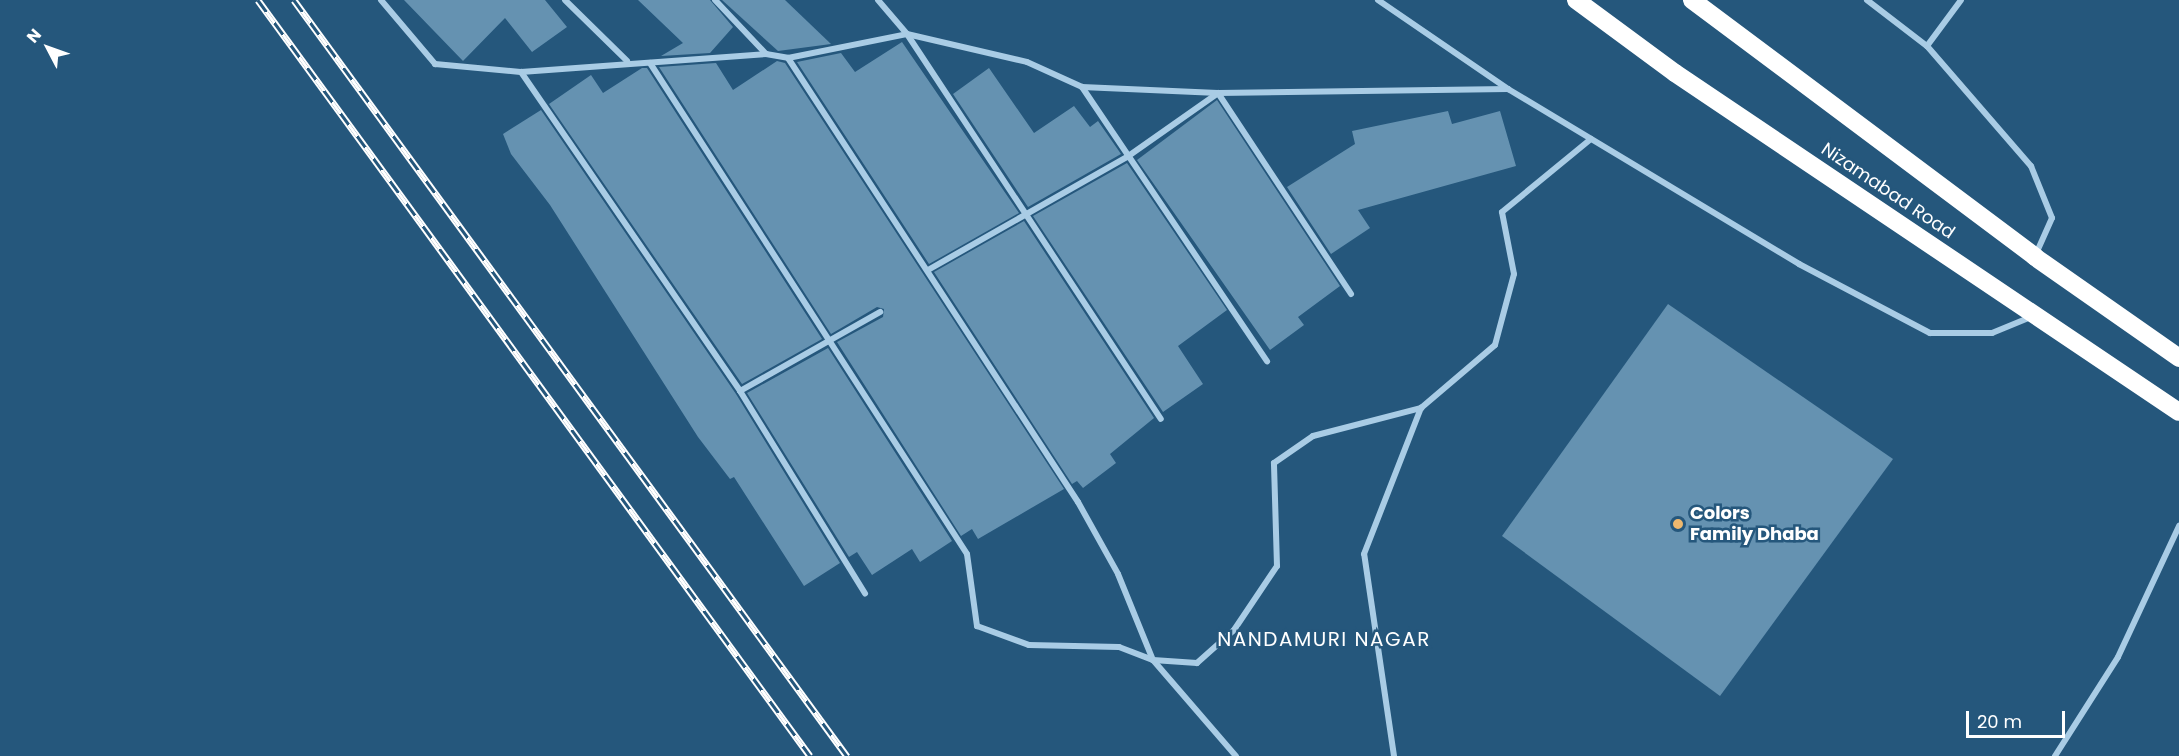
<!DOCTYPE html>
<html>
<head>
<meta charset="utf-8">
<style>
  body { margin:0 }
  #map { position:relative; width:2179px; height:756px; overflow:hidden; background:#25577c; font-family:Poppins,sans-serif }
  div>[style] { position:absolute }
  .building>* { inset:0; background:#6592b1 }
  .street>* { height:6px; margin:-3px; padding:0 3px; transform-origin:3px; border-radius:3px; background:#a9cce5 }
  .highway>* { height:18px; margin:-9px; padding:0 9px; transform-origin:9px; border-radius:9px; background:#fff }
  .rail>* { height:7px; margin-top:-3.5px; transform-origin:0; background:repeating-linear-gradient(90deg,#25577c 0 14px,#fff 0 28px); box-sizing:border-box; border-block:2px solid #fff }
  .dots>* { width:16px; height:16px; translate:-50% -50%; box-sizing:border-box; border:3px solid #25577c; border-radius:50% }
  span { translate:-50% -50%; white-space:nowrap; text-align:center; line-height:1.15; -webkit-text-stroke:5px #25577c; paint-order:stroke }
  .street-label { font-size:18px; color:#fff }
  .poi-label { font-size:18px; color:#fff; font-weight:700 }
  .left { translate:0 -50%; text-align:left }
  .neighbourhood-label { font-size:20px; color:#fff; letter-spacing:1.5px }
  .north { position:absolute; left:18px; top:18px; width:60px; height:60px; -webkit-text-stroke:4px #25577c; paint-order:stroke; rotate:311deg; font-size:16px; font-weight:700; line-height:24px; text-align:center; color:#fff }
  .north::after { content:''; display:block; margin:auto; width:21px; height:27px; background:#fff; clip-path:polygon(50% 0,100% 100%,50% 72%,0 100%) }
  .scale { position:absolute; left:1966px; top:711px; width:99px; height:27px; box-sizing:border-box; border:3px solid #fff; border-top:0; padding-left:8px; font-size:18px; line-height:21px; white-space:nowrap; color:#fff; -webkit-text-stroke:4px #25577c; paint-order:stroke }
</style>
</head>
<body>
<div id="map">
  <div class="building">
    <div style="clip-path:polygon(404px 0,545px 0,567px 27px,532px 52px,505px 18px,463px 61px)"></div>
    <div style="clip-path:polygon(638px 0,710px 0,733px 27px,710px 53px,661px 56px,683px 43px)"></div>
    <div style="clip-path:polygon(722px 0,785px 0,831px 44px,778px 51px)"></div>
    <div style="clip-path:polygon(902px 42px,1019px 213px,929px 264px,797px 62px,841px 53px,855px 72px)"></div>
    <div style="clip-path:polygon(777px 61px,785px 63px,1064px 489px,978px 539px,972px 529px,961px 536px,837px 342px,883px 317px,884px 309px,877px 307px,831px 334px,659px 67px,716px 63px,733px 90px)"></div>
    <div style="clip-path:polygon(642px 68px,647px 68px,822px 339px,742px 384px,549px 104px,591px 75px,603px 93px)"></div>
    <div style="clip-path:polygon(989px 68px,1034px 133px,1074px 106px,1090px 127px,1098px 121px,1121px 154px,1028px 207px,953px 94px)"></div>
    <div style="clip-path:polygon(1217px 100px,1340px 286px,1298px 317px,1304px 325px,1270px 350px,1137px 160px)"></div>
    <div style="clip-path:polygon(541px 110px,736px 394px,840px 563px,804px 586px,734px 477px,730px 479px,698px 437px,550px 205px,511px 154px,503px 134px)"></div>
    <div style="clip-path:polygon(1448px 111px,1452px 124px,1500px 111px,1516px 166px,1358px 210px,1370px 228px,1331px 254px,1287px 187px,1355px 144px,1352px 131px)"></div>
    <div style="clip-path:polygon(1127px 163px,1227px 310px,1178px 346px,1203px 384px,1163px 412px,1033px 216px)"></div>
    <div style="clip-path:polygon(1024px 221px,1154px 418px,1110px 454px,1116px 463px,1083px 488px,1077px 481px,1072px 484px,934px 272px)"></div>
    <div style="clip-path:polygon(1668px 304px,1893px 459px,1720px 696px,1502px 536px)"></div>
    <div style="clip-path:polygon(828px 348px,952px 541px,920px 562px,912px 549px,872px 575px,857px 552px,849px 557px,747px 393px)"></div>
  </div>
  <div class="street">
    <div style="left:381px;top:0;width:84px;rotate:49.8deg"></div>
    <div style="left:435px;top:64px;width:86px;rotate:5.3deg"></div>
    <div style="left:521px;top:72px;width:246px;rotate:-4.2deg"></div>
    <div style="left:766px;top:54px;width:22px;rotate:10deg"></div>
    <div style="left:788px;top:58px;width:121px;rotate:-11.4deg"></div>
    <div style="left:907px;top:34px;width:123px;rotate:13.1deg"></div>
    <div style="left:1027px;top:62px;width:60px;rotate:24.4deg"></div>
    <div style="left:1082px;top:87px;width:136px;rotate:2.5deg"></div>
    <div style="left:1218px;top:93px;width:290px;rotate:-0.8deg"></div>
    <div style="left:565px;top:0;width:87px;rotate:44.5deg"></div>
    <div style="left:715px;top:0;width:74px;rotate:46.6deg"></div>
    <div style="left:878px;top:0;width:45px;rotate:49.5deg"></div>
    <div style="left:907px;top:34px;width:461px;rotate:56.6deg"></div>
    <div style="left:1378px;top:0;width:158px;rotate:34.4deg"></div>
    <div style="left:1508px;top:89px;width:340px;rotate:31deg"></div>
    <div style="left:1799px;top:264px;width:148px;rotate:27.8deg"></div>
    <div style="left:1930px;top:333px;width:62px"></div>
    <div style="left:1992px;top:333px;width:42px;rotate:-22.3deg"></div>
    <div style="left:1867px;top:0;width:76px;rotate:37.5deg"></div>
    <div style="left:1927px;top:46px;width:159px;rotate:49.1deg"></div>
    <div style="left:2031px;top:166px;width:56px;rotate:68deg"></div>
    <div style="left:2052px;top:218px;width:39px;rotate:114deg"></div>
    <div style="left:1927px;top:46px;width:57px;rotate:-53.5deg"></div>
    <div style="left:788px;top:58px;width:530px;rotate:56.85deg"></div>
    <div style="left:1078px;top:502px;width:82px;rotate:60.9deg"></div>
    <div style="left:1118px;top:574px;width:93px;rotate:67.9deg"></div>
    <div style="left:1153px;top:660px;width:44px;rotate:3.9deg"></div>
    <div style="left:1197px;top:663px;width:50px;rotate:-41.7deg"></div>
    <div style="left:1234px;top:630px;width:77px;rotate:-56.1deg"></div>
    <div style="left:1277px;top:566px;width:103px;rotate:-91.7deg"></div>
    <div style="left:1274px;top:463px;width:47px;rotate:-34.7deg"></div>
    <div style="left:1313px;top:436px;width:112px;rotate:-14.5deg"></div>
    <div style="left:1421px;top:408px;width:97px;rotate:-40.4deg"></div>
    <div style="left:1495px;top:345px;width:73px;rotate:-75deg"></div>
    <div style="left:1514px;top:274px;width:63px;rotate:-101deg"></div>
    <div style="left:1502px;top:212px;width:115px;rotate:-39.4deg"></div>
    <div style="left:650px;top:63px;width:584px;rotate:57.15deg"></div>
    <div style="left:967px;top:554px;width:73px;rotate:82.1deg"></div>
    <div style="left:977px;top:626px;width:55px;rotate:20.1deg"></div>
    <div style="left:1029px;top:645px;width:90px;rotate:1.3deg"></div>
    <div style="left:1119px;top:647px;width:36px;rotate:21deg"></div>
    <div style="left:1153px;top:660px;width:127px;rotate:49.2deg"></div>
    <div style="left:521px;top:72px;width:387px;rotate:55.5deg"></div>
    <div style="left:740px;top:391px;width:238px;rotate:58.3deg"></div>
    <div style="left:1082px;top:87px;width:331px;rotate:56deg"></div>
    <div style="left:928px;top:270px;width:229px;rotate:-29.6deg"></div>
    <div style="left:1127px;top:157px;width:111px;rotate:-35.1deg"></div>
    <div style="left:1218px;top:93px;width:241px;rotate:56.5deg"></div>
    <div style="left:740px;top:391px;width:161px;rotate:-29.4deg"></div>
    <div style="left:1394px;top:756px;width:204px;rotate:-98.4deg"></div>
    <div style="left:1364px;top:554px;width:157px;rotate:-68.7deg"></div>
    <div style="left:2055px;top:756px;width:117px;rotate:-57.5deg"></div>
    <div style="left:2118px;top:657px;width:145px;rotate:-65deg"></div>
  </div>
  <div class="highway">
    <div style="left:1576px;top:0;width:123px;rotate:36.4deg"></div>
    <div style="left:1675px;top:73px;width:607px;rotate:33.93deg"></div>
    <div style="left:1692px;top:0;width:429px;rotate:36.8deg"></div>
    <div style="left:2035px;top:257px;width:176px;rotate:35deg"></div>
  </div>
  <div class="rail">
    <div style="left:258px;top:0;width:936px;rotate:53.86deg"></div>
    <div style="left:294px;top:0;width:937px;rotate:53.82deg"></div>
  </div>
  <div class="dots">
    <div style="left:1678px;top:524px;background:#eeb86e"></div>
  </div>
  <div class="street-label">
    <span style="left:1888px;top:191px;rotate:34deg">Nizamabad Road</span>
  </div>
  <div class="poi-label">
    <span class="left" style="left:1690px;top:524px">Colors<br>Family Dhaba</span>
  </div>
  <div class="neighbourhood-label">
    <span style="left:1324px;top:639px">NANDAMURI NAGAR</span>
  </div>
  <div class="north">N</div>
  <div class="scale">20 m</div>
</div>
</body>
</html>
